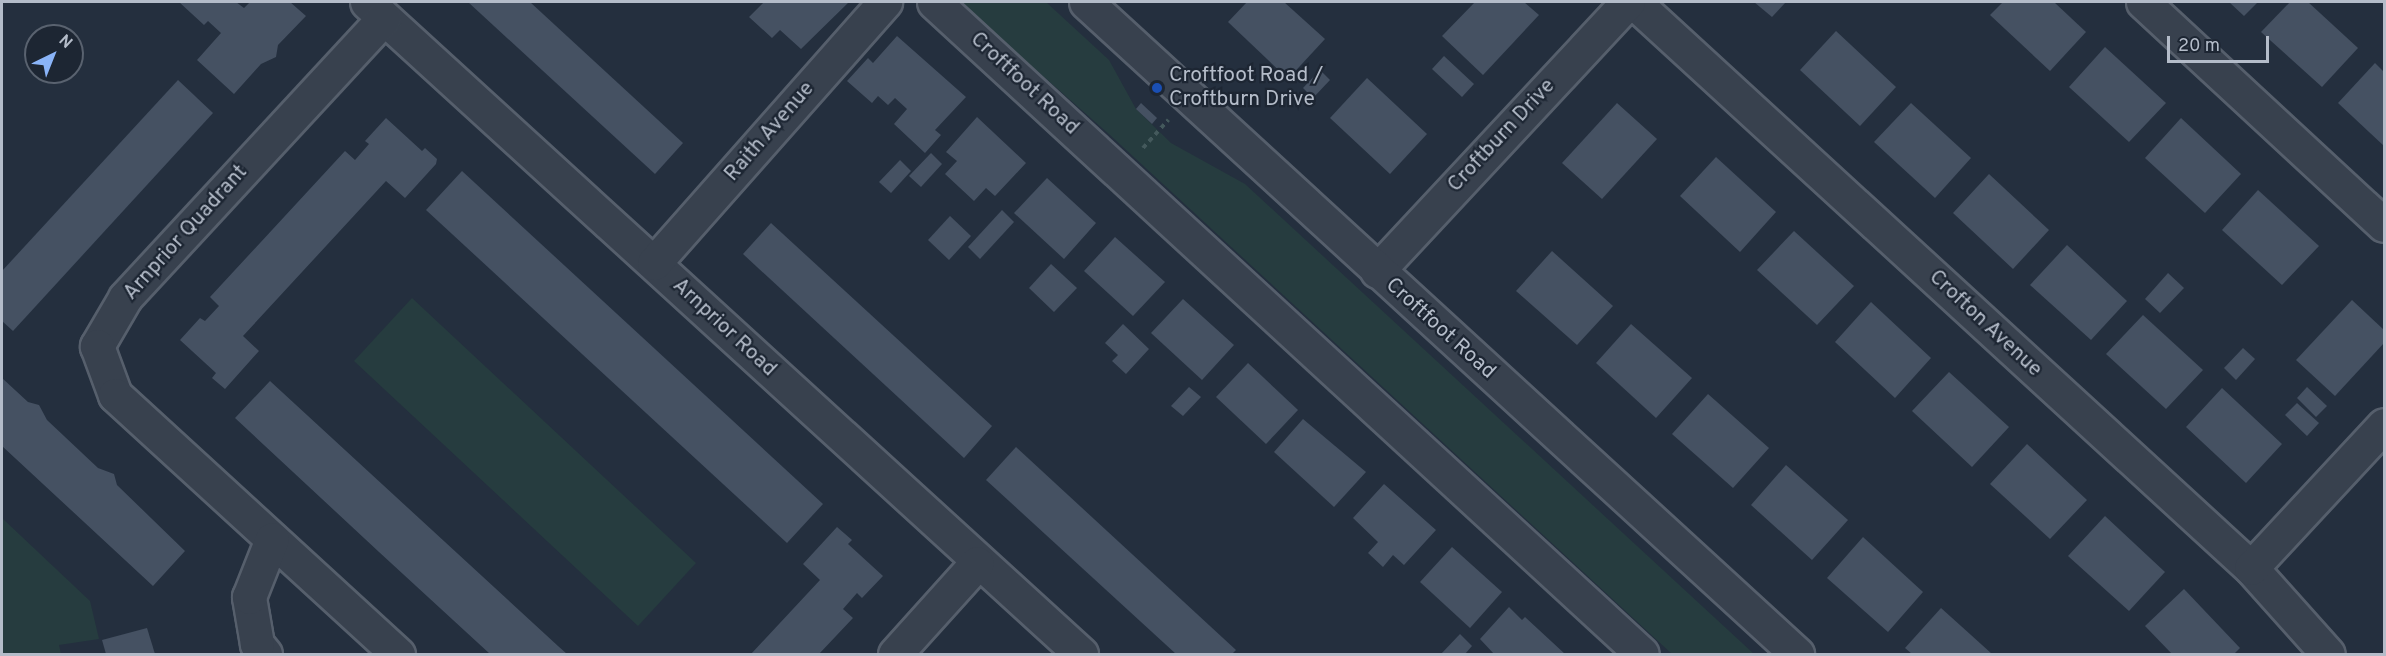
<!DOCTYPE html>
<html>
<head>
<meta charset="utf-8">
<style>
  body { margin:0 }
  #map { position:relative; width:2386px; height:656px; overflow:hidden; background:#242f3e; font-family:Overpass,sans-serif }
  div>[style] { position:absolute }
  .green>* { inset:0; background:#263c3f }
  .building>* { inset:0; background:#455162 }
  .path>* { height:4px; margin-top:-2px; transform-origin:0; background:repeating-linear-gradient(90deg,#44595c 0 4.5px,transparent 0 9px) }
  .roads { filter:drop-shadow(2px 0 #565f6c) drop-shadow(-2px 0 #565f6c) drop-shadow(0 2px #565f6c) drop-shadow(0 -2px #565f6c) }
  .minor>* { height:33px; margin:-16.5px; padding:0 16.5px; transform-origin:16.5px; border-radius:16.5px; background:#38414e }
  .tertiary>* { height:33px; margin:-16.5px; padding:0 16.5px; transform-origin:16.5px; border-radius:16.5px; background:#38414e }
  .dots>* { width:16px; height:16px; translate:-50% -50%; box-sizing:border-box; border:3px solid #1d2633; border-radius:50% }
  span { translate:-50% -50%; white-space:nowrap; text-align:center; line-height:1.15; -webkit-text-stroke:4.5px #1d2633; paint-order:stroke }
  .poi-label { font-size:21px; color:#b4bcc9 }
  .left { translate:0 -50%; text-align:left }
  .street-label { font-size:21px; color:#b4bcc9 }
  .frame { position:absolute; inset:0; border:3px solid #b4bcc9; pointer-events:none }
  .north { position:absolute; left:24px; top:24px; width:60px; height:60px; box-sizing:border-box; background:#1d2633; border:2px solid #59626f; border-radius:50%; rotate:43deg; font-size:16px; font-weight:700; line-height:24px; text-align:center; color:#b4bcc9 }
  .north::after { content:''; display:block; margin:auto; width:21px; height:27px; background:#8ab4f8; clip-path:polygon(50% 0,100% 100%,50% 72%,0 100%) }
  .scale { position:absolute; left:2167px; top:36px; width:102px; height:27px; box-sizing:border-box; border:3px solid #b4bcc9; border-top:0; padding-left:8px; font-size:18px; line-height:21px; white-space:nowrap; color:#b4bcc9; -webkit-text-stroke:4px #1d2633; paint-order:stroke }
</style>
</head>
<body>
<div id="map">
  <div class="green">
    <div style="clip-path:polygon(959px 2px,1046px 2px,1109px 60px,1136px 109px,1171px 143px,1245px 184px,1754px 654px,1672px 654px,1110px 135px)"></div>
    <div style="clip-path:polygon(412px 298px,696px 563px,638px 626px,354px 361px)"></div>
    <div style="clip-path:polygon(2px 518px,90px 601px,99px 639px,59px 645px,61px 654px,2px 654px)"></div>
  </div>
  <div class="building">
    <div style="clip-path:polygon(179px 2px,236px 2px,244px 8px,250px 2px,290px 2px,306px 16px,278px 45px,276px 57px,261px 64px,234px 94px,197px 60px,221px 33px,208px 21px,204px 25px)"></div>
    <div style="clip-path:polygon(468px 2px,530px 2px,683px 143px,655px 174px)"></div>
    <div style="clip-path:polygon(764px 2px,849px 2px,801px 49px,780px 30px,772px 38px,749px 17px)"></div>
    <div style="clip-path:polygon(1247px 2px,1284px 2px,1325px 39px,1288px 79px,1228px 22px)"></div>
    <div style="clip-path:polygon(1475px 2px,1524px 2px,1539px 15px,1483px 75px,1442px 36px)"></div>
    <div style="clip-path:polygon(1754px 2px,1786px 2px,1772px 17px)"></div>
    <div style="clip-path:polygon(2003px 2px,2054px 2px,2086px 32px,2050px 71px,1990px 15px)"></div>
    <div style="clip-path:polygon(2229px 2px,2258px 2px,2244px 16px)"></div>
    <div style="clip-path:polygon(2290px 2px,2308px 2px,2358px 48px,2322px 87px,2261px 32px)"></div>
    <div style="clip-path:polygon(1836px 31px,1896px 87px,1860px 126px,1800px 70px)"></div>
    <div style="clip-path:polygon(897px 36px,966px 97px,935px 130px,941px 135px,925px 153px,894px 124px,907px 109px,895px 98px,888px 105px,878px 96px,872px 103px,847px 81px,868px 58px,873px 63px)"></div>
    <div style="clip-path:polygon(2105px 47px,2166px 103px,2129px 142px,2069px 87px)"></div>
    <div style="clip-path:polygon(1444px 56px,1474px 84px,1462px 97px,1432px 69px)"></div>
    <div style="clip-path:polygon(2375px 63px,2384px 72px,2384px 146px,2338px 103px)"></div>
    <div style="clip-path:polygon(1320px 70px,1330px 80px,1313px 98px,1303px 88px)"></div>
    <div style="clip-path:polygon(1367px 78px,1427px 134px,1390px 174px,1330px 118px)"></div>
    <div style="clip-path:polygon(178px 80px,213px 113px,13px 331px,2px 321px,2px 271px)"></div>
    <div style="clip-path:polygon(1141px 103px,1157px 118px,1152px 124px,1136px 109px)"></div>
    <div style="clip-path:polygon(1617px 103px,1657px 139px,1602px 199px,1562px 163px)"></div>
    <div style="clip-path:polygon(1911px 103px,1971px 158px,1935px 198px,1874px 142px)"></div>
    <div style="clip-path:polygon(977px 117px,1026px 163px,995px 196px,986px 188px,974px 201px,945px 174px,957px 161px,946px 152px)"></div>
    <div style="clip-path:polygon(386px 118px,422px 151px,425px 148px,437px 159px,436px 164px,405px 198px,386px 181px,243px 336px,259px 351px,225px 389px,212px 378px,216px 373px,180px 340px,200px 318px,205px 321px,219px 306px,210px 297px,345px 151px,355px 160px,369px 144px,365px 141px)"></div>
    <div style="clip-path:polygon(2181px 118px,2241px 174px,2205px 213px,2145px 158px)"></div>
    <div style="clip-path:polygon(931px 153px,942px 164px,921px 187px,909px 176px)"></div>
    <div style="clip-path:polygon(1716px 157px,1776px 212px,1740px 252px,1680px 196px)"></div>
    <div style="clip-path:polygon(900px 160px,911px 171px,891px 193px,879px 182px)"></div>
    <div style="clip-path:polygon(462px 171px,823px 504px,787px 543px,426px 210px)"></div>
    <div style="clip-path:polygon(1989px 174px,2049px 230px,2013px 269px,1953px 213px)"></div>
    <div style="clip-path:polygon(1047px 178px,1096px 223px,1064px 259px,1014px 213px)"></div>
    <div style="clip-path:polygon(2258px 190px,2319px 246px,2282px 285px,2222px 230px)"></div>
    <div style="clip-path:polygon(1002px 210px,1014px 222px,980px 259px,968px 247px)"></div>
    <div style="clip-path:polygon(950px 216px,971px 236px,949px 260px,928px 240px)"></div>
    <div style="clip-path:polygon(771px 223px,992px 426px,964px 458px,743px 254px)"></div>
    <div style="clip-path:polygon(1794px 231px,1854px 286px,1817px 325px,1757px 270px)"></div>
    <div style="clip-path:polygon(1115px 237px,1165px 282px,1133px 316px,1084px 271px)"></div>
    <div style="clip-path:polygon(2067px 245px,2127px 301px,2091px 340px,2030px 285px)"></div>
    <div style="clip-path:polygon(1552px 251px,1613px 306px,1577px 345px,1516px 291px)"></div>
    <div style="clip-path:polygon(1051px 264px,1077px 288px,1054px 312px,1029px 288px)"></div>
    <div style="clip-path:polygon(2168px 273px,2184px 288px,2160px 313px,2145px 299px)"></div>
    <div style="clip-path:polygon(1183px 299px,1234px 345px,1202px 380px,1151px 333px)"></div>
    <div style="clip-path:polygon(2352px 300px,2384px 330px,2384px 343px,2335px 396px,2296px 360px)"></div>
    <div style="clip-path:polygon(1871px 302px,1931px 358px,1895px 398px,1835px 342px)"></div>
    <div style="clip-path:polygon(2143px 315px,2203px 370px,2166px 409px,2106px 354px)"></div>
    <div style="clip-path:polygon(1123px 324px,1149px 349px,1126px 374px,1112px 361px,1118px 355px,1105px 343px)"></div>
    <div style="clip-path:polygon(1631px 324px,1692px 378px,1656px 418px,1596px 363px)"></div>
    <div style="clip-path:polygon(2243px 348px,2255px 359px,2236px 380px,2224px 368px)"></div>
    <div style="clip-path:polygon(1248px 363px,1298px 410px,1266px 444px,1216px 397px)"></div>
    <div style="clip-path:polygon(1949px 372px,2009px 427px,1972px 467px,1912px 411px)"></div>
    <div style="clip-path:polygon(2px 378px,28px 402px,39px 405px,47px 420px,98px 468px,114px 474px,117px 485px,185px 551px,153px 586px,2px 446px)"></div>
    <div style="clip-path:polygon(270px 381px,558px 646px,567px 654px,490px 654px,379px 552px,235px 418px)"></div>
    <div style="clip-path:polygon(1189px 387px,1201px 397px,1183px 416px,1171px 406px)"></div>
    <div style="clip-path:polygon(2307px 387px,2327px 406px,2316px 417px,2297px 398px)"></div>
    <div style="clip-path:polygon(2222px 388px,2282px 444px,2246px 483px,2186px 427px)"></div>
    <div style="clip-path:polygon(1708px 394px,1769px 448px,1733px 488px,1672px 434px)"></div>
    <div style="clip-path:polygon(2297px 403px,2319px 423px,2307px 436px,2285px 415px)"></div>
    <div style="clip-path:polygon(1303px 419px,1366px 472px,1334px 507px,1274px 452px)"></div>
    <div style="clip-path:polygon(2027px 444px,2087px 500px,2050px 539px,1990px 484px)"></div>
    <div style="clip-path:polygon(1016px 447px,1236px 650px,1232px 654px,1176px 654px,986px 480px)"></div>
    <div style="clip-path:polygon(1786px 465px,1848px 520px,1812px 560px,1751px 505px)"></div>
    <div style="clip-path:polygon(1384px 484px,1436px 530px,1404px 565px,1393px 555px,1383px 567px,1368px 553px,1378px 542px,1353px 518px)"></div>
    <div style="clip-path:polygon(2105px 516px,2165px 572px,2129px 611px,2068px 556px)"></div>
    <div style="clip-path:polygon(837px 527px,852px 540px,848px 544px,883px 576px,862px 598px,857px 593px,843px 609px,853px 618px,819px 654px,751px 654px,820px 580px,803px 564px)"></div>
    <div style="clip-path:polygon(1863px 537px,1923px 592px,1888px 632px,1827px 578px)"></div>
    <div style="clip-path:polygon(1452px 547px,1502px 592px,1470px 628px,1420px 582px)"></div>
    <div style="clip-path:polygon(2184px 589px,2240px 648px,2234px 654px,2172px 654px,2145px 626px)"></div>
    <div style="clip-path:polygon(1509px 607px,1522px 620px,1525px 617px,1565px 654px,1494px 654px,1480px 639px)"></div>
    <div style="clip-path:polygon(1941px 608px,1971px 635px,1992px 654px,1912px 654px,1905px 648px)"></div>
    <div style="clip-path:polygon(147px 628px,155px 654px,106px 654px,102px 640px)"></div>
    <div style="clip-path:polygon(1460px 634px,1472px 646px,1465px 654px,1441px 654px)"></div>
  </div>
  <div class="path">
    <div style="left:1143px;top:148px;width:38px;rotate:-48deg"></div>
  </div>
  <div class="roads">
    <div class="minor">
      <div style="left:367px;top:2px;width:967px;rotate:42.4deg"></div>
      <div style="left:934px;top:2px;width:962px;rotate:42.64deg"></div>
      <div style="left:1634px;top:2px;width:837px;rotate:42.53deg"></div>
      <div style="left:2251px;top:568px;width:115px;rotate:48.2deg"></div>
      <div style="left:2143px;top:2px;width:328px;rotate:42.8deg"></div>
      <div style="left:384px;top:18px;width:381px;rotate:132.8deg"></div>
      <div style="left:125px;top:298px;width:56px;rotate:120.3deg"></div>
      <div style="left:97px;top:346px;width:52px;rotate:69.8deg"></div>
      <div style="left:115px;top:395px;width:384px;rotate:42.5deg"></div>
      <div style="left:654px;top:263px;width:349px;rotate:-48.5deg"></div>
      <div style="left:1377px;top:271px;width:368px;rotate:-47deg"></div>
      <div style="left:2251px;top:568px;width:195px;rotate:-47.1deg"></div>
      <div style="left:265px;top:654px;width:13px;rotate:-129deg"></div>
      <div style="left:257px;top:644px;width:48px;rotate:-99.7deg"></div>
      <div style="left:249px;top:597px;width:62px;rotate:-68.4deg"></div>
      <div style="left:895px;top:654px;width:122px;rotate:-48deg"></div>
    </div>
    <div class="tertiary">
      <div style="left:1086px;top:2px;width:965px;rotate:42.52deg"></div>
    </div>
  </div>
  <div class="dots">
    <div style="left:1157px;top:88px;background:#1a4fb4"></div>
  </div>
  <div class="poi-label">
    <span class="left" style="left:1169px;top:88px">Croftfoot Road /<br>Croftburn Drive</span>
  </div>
  <div class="street-label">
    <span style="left:1024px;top:84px;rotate:43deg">Croftfoot Road</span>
    <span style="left:770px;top:132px;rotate:-49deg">Raith Avenue</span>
    <span style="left:1502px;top:136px;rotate:-47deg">Croftburn Drive</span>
    <span style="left:186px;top:233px;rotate:-48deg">Arnprior Quadrant</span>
    <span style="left:1985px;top:324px;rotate:43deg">Crofton Avenue</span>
    <span style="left:724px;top:328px;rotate:43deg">Arnprior Road</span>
    <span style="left:1440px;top:329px;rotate:42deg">Croftfoot Road</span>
  </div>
  <div class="frame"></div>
  <div class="north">N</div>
  <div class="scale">20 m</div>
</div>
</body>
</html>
